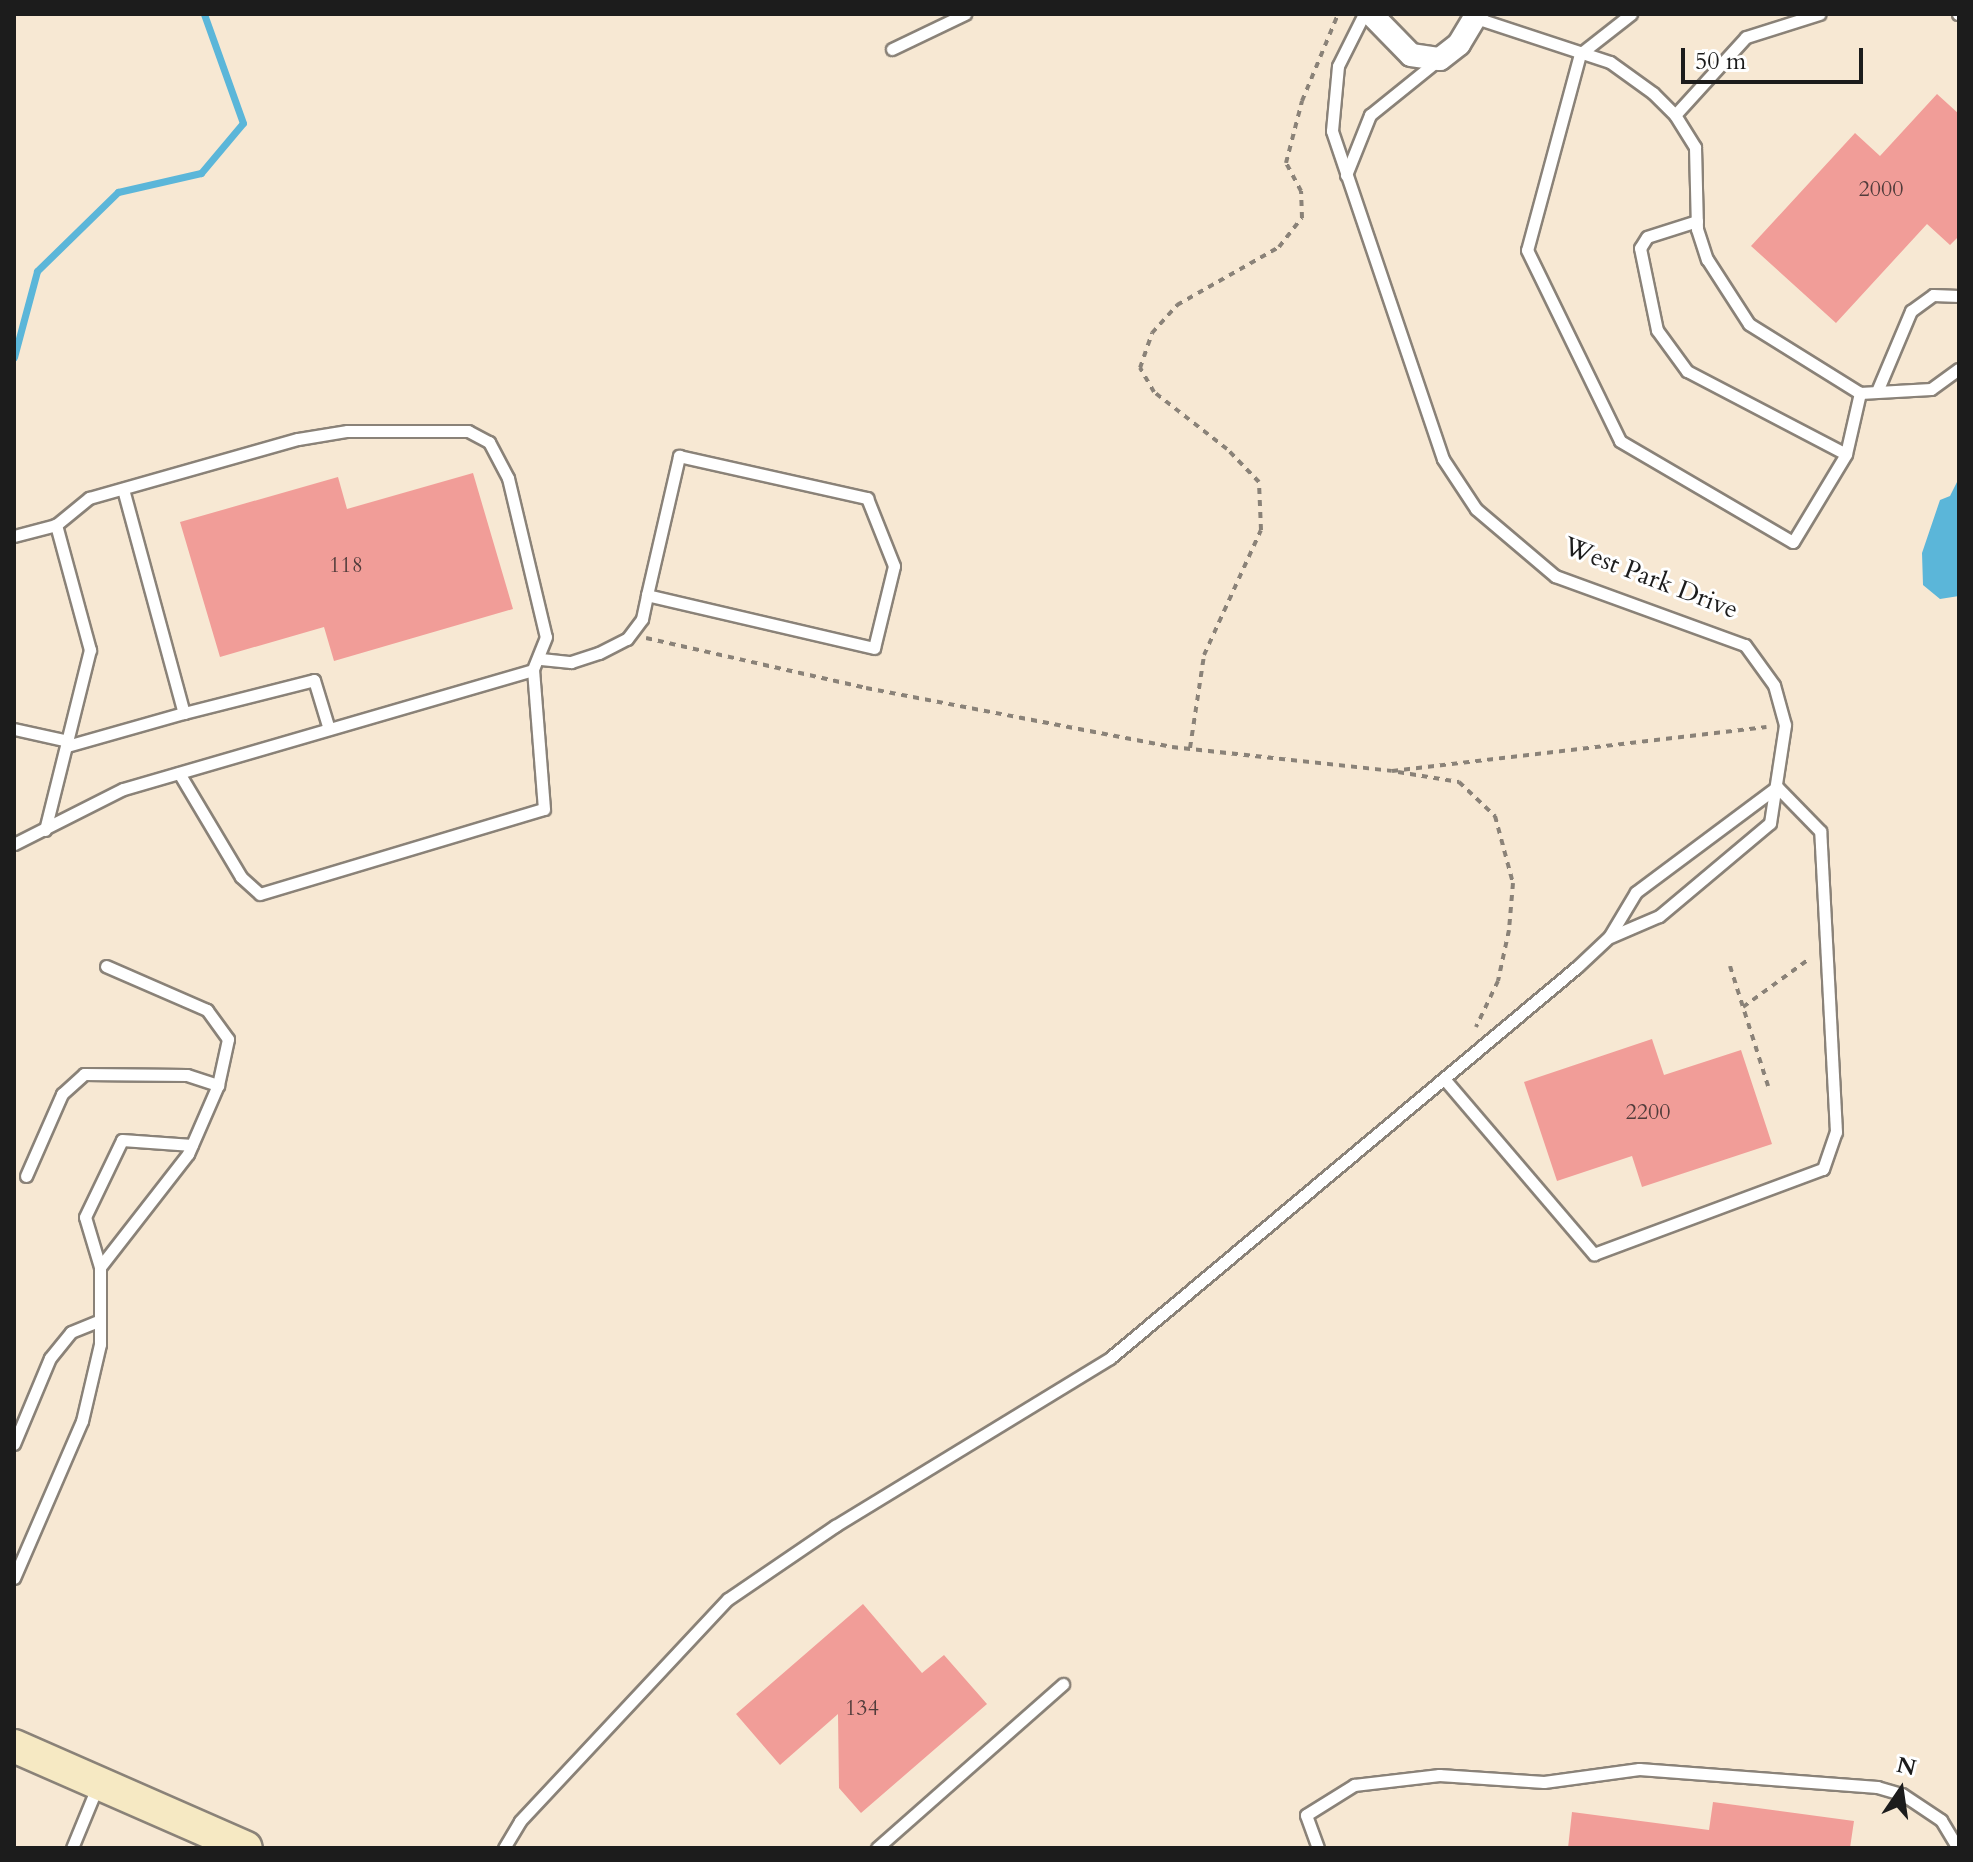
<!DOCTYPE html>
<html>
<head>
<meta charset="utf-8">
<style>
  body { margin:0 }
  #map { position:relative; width:1973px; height:1862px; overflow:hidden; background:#f7e8d3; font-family:Cardo,serif }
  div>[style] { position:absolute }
  .water>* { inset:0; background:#5bb6d9 }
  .stream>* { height:7px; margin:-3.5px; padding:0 3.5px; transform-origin:3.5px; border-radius:3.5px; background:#5bb6d9 }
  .building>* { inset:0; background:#f19d98 }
  .path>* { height:4px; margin-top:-2px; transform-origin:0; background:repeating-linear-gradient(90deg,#8a8278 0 6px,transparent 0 12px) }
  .roads { filter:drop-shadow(2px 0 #8a8278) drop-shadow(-2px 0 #8a8278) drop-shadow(0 2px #8a8278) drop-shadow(0 -2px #8a8278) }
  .lane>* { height:11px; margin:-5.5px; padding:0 5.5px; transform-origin:5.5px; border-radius:5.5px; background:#fff }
  .street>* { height:22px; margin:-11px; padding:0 11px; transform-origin:11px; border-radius:11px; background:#fff }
  .secondary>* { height:32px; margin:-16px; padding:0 16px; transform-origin:16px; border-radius:16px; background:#f6e9c3 }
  span { translate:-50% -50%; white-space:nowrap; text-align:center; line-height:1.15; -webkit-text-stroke:6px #fff; paint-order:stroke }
  .number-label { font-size:22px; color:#513c3b }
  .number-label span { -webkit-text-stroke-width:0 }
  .street-label { font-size:26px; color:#1c1c1c }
  .frame { position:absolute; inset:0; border:16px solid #1c1c1c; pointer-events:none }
  .north { position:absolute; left:1861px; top:1750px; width:80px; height:80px; -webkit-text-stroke:6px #fff; paint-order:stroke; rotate:13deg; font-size:22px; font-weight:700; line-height:32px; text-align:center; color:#1c1c1c }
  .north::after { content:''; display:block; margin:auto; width:28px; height:36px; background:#1c1c1c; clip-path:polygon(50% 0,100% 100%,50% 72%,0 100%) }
  .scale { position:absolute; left:1681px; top:48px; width:182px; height:36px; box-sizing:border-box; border:4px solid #1c1c1c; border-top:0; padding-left:10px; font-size:24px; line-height:28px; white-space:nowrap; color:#1c1c1c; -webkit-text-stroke:6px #fff; paint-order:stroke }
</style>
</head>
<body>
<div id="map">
  <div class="water">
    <div style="clip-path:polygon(1959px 478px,1959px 596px,1940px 599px,1923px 585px,1922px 553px,1940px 500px,1950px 496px)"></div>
  </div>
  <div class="stream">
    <div style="left:14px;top:357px;width:89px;rotate:-75deg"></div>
    <div style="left:37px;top:271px;width:113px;rotate:-44.3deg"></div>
    <div style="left:118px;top:192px;width:85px;rotate:-12.9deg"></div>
    <div style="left:201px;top:173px;width:65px;rotate:-50deg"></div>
    <div style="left:243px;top:123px;width:116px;rotate:-109.7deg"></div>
  </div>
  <div class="building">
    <div style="clip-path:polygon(1937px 94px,1959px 114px,1959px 236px,1950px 245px,1927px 224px,1836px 323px,1751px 246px,1855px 133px,1880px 156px)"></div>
    <div style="clip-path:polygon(473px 473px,513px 609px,334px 661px,324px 627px,220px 657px,180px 522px,338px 477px,347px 509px)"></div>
    <div style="clip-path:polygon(1652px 1039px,1664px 1075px,1741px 1050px,1772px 1144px,1642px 1187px,1632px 1156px,1557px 1181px,1524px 1082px)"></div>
    <div style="clip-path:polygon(863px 1604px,922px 1673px,944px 1655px,987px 1704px,861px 1813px,839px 1788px,838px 1714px,780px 1765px,736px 1714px)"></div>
    <div style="clip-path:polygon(1713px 1802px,1854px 1821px,1850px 1848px,1568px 1848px,1572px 1812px,1709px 1830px)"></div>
  </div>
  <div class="path">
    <div style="left:646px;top:638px;width:226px;rotate:12.8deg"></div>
    <div style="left:866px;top:688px;width:312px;rotate:10.9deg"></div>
    <div style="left:1172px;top:747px;width:221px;rotate:6.2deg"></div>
    <div style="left:1392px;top:771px;width:377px;rotate:-6.7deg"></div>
    <div style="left:1190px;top:748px;width:94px;rotate:-81.4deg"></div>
    <div style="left:1204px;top:655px;width:137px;rotate:-65.5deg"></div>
    <div style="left:1261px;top:530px;width:48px;rotate:-92.4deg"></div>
    <div style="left:1259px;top:482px;width:46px;rotate:-134.1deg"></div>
    <div style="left:1227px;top:449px;width:93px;rotate:-142deg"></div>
    <div style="left:1154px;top:392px;width:28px;rotate:-120deg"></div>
    <div style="left:1140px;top:368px;width:37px;rotate:-71deg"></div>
    <div style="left:1152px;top:333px;width:38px;rotate:-48deg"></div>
    <div style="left:1177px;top:305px;width:117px;rotate:-29.6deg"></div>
    <div style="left:1279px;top:247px;width:37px;rotate:-52deg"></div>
    <div style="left:1302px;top:218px;width:27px;rotate:-92deg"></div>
    <div style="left:1301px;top:191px;width:32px;rotate:-118deg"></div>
    <div style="left:1286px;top:163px;width:64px;rotate:-75.5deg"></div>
    <div style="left:1302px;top:101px;width:94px;rotate:-67.5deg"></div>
    <div style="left:1398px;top:772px;width:62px;rotate:9.3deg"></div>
    <div style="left:1459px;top:782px;width:50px;rotate:43.4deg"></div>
    <div style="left:1495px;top:816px;width:69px;rotate:75deg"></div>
    <div style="left:1513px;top:883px;width:47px;rotate:94.9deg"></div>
    <div style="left:1509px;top:930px;width:52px;rotate:102.2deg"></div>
    <div style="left:1498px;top:981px;width:51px;rotate:115.6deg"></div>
    <div style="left:1730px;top:966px;width:126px;rotate:72.4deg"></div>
    <div style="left:1743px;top:1007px;width:82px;rotate:-36deg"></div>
  </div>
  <div class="roads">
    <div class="lane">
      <div style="left:1364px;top:14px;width:58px;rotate:116.6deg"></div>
      <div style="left:1338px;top:66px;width:65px;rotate:95.3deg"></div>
      <div style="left:1332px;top:131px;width:346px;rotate:71.3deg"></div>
      <div style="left:1443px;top:459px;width:60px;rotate:56.6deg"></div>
      <div style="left:1476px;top:509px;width:104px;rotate:40.3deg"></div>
      <div style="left:1555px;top:576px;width:202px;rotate:20deg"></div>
      <div style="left:1745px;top:645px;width:49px;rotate:54.1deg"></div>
      <div style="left:1774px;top:685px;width:41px;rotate:74.6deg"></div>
      <div style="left:1785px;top:725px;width:99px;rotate:98.7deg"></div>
      <div style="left:1770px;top:823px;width:145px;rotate:140deg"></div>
      <div style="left:1659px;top:916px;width:53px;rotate:156.8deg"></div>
      <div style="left:1631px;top:14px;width:65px;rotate:141.9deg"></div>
      <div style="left:1580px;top:54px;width:203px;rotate:105.1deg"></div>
      <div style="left:1527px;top:250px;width:212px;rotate:64deg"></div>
      <div style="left:1620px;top:441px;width:200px;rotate:30.3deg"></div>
      <div style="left:1793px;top:542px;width:103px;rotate:-58.9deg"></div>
      <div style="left:1958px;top:14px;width:1px"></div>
      <div style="left:1473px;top:17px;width:144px;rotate:18.2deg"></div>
      <div style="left:1610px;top:62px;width:53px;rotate:35.8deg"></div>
      <div style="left:1653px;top:93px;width:31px;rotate:45deg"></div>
      <div style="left:1675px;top:115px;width:38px;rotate:58deg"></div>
      <div style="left:1695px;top:147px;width:82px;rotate:88.6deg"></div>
      <div style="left:1697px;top:229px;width:32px;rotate:72deg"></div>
      <div style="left:1707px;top:259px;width:77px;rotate:57.1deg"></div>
      <div style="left:1749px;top:324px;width:131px;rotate:31.9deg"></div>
      <div style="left:892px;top:49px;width:81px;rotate:-25.6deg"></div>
      <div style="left:1675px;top:115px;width:105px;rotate:-47.7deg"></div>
      <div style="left:1746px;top:37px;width:77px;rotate:-17.5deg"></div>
      <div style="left:1346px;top:175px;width:65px;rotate:-68.2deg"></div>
      <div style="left:1370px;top:115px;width:86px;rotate:-38.9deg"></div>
      <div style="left:1697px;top:221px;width:52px;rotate:162.3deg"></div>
      <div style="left:1647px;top:237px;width:13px;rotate:122deg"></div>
      <div style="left:1640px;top:248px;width:84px;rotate:78.3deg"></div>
      <div style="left:1657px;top:330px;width:51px;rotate:53.8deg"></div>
      <div style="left:1687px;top:371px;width:179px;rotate:27.6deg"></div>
      <div style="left:1846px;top:454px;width:63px;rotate:-77.1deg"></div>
      <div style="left:1860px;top:393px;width:71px;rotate:-3.2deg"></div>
      <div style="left:1931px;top:389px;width:34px;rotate:-36deg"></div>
      <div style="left:1878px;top:389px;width:85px;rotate:-67.1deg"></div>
      <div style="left:1911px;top:311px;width:27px;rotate:-36deg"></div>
      <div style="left:1933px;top:295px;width:26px;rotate:2deg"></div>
      <div style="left:123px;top:489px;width:232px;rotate:74.8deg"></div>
      <div style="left:184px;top:713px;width:134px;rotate:-14.2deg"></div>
      <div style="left:314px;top:680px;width:51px;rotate:73deg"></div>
      <div style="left:14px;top:536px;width:43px;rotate:-14.7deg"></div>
      <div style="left:56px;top:525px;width:43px;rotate:-39.3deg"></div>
      <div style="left:89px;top:498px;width:217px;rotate:-15.8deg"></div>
      <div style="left:298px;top:439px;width:50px;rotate:-9.3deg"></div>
      <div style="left:347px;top:431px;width:121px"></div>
      <div style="left:468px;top:431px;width:24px;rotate:28deg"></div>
      <div style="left:489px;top:442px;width:41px;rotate:62.2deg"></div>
      <div style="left:508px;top:478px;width:163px;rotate:76.6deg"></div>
      <div style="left:546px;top:637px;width:35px;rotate:112deg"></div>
      <div style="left:533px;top:670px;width:427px;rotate:163.8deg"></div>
      <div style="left:123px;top:789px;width:122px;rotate:153.2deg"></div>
      <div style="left:541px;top:659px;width:30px;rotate:6deg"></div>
      <div style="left:571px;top:662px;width:29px;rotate:-18deg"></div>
      <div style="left:599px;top:653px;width:31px;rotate:-27deg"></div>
      <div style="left:627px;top:639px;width:25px;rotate:-53deg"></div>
      <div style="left:642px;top:619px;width:25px;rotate:-78deg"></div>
      <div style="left:647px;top:595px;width:143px;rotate:-77deg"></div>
      <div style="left:679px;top:456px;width:193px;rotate:12.6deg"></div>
      <div style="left:867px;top:498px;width:73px;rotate:68.3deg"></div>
      <div style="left:894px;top:566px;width:84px;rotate:103.7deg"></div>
      <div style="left:874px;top:648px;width:233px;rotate:-166.9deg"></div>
      <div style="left:14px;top:729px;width:55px;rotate:12.5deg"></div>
      <div style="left:67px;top:746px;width:122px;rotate:-15.8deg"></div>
      <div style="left:179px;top:773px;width:121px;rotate:59.2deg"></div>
      <div style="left:241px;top:877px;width:25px;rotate:42deg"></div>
      <div style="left:260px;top:894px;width:296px;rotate:-16.7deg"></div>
      <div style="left:544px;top:809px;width:139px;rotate:-94.5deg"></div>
      <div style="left:45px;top:830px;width:186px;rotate:-76deg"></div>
      <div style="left:90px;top:650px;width:130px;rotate:-105.2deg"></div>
      <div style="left:1446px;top:1081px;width:228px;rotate:49.5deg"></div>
      <div style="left:1594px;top:1254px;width:244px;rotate:-20.4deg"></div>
      <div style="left:1823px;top:1169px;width:39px;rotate:-71deg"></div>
      <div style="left:1836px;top:1132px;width:301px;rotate:-93deg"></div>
      <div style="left:1820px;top:831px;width:62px;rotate:-134.3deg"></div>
      <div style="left:26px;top:1176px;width:90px;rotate:-66.3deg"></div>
      <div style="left:62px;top:1094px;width:30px;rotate:-42deg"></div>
      <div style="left:84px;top:1074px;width:103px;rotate:0.6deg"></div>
      <div style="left:187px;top:1075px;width:33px;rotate:18deg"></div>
      <div style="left:218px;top:1085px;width:47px;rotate:-77.7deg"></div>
      <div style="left:228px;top:1039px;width:36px;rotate:-126deg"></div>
      <div style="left:207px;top:1010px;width:110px;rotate:-156.5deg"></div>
      <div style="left:100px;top:1267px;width:52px;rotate:-106.7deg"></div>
      <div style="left:85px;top:1217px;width:85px;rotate:-64.3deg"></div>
      <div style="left:122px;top:1140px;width:70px;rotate:4.1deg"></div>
      <div style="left:14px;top:1444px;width:93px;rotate:-67.3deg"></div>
      <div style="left:50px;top:1358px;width:33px;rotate:-51deg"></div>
      <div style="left:71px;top:1332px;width:31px;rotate:-22deg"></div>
      <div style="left:14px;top:1578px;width:171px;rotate:-66.6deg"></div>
      <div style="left:82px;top:1421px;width:79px;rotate:-76.8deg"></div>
      <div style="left:100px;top:1344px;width:77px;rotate:-90deg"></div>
      <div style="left:100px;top:1267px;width:143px;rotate:-52.1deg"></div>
      <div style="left:188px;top:1154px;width:75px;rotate:-66.5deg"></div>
      <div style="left:72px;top:1848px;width:68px;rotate:-67.6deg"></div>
      <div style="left:504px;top:1848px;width:31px;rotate:-59deg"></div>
      <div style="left:520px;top:1821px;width:304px;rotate:-46.9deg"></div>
      <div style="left:728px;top:1599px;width:130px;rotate:-34.3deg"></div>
      <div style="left:835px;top:1526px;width:322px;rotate:-31.4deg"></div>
      <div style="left:1110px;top:1358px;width:609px;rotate:-39.94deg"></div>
      <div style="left:1577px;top:967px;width:44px;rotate:-43.2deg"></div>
      <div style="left:1609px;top:937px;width:52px;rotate:-59deg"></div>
      <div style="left:1636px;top:892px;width:176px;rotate:-36.7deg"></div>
      <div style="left:877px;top:1848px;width:248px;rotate:-41.4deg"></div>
      <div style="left:1318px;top:1848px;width:35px;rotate:-110deg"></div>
      <div style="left:1306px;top:1815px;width:57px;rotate:-32deg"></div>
      <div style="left:1354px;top:1785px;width:86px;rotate:-6.7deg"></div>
      <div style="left:1439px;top:1775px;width:105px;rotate:3.8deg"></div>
      <div style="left:1544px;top:1782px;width:96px;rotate:-7.8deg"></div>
      <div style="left:1639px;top:1769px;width:239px;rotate:4.3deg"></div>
      <div style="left:1877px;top:1787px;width:26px;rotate:16deg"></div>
      <div style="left:1902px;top:1794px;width:47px;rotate:33.7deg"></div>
      <div style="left:1941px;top:1820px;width:33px;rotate:59deg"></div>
    </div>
    <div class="street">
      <div style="left:1371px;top:14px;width:57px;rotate:45.7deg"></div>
      <div style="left:1411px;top:55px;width:29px;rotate:8deg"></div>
      <div style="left:1440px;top:59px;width:24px;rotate:-38deg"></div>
      <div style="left:1459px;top:44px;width:35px;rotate:-59deg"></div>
    </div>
    <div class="secondary">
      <div style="left:14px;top:1746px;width:253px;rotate:23.7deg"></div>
    </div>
  </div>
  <div class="number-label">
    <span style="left:1881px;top:190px">2000</span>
    <span style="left:346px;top:566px">118</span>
    <span style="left:1648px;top:1113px">2200</span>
    <span style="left:862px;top:1709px">134</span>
  </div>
  <div class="street-label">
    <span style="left:1651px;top:578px;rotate:21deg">West Park Drive</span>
  </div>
  <div class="frame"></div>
  <div class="north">N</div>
  <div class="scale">50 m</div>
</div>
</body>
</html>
